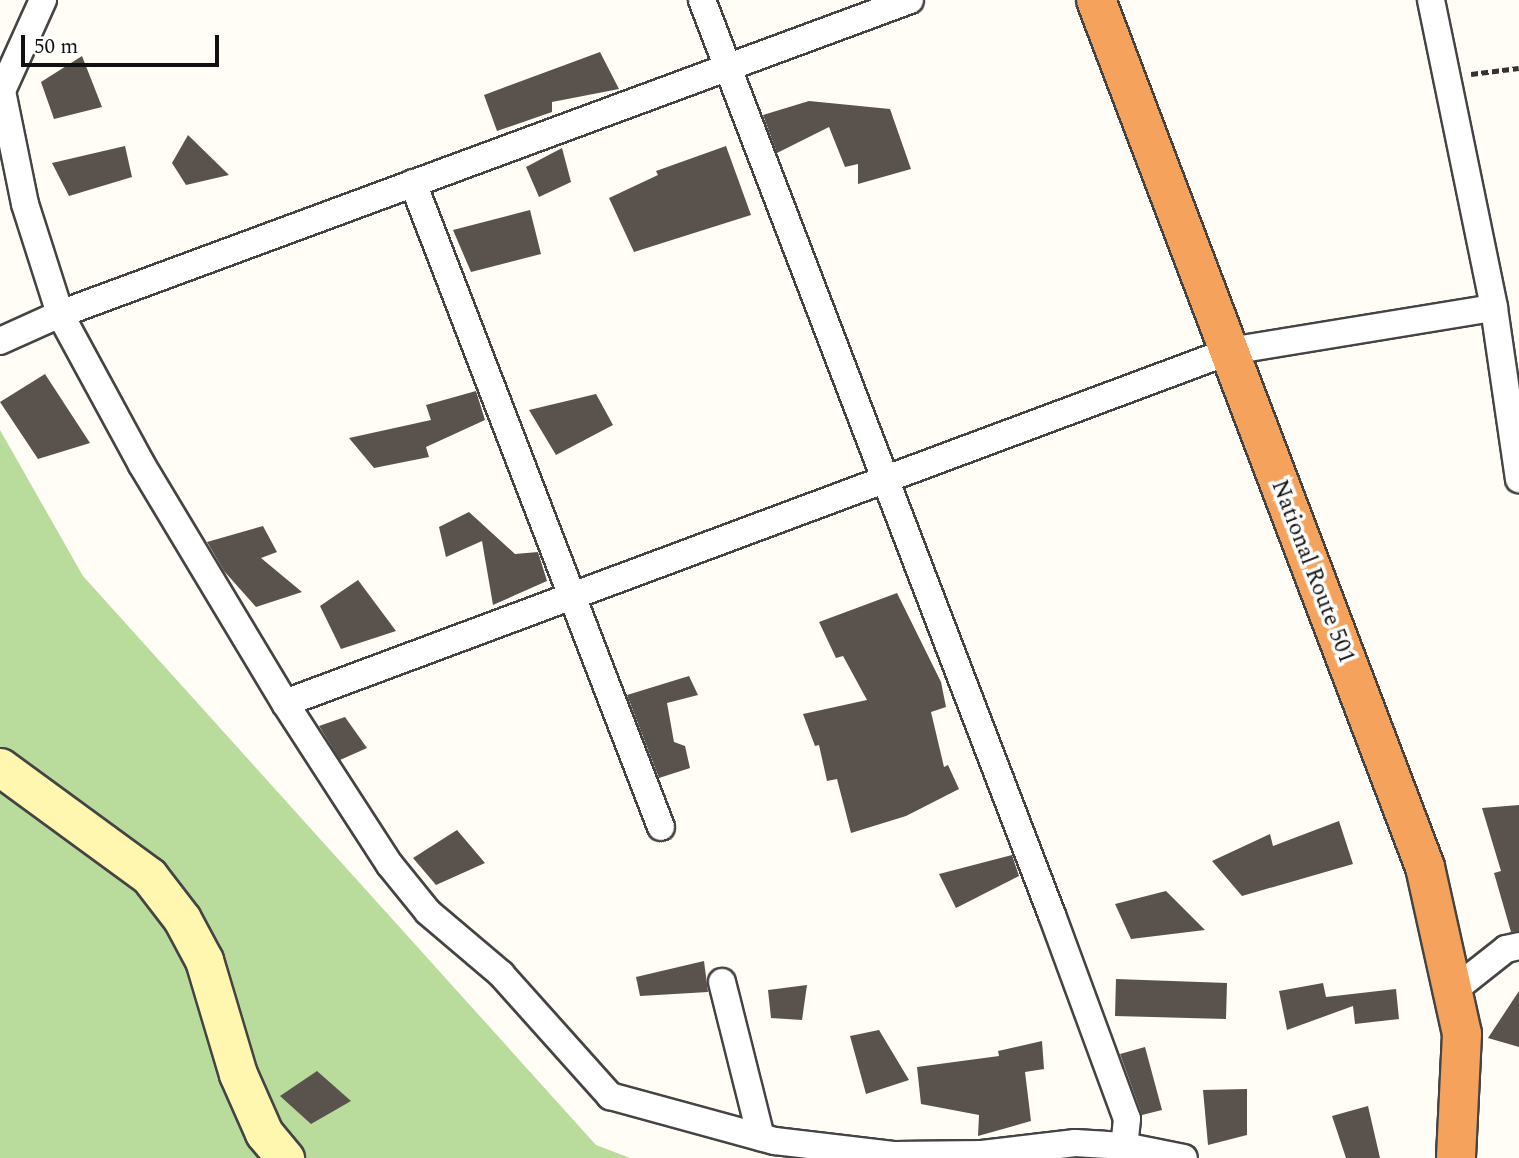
<!DOCTYPE html>
<html>
<head>
<meta charset="utf-8">
<style>
  body { margin:0 }
  #map { position:relative; width:1519px; height:1158px; overflow:hidden; background:#fffdf5; font-family:Spectral,serif }
  div>[style] { position:absolute }
  .forest>* { inset:0; background:#b9dc9c }
  .building>* { inset:0; background:#5a524d }
  .path>* { height:4.5px; margin-top:-2.25px; transform-origin:0; background:repeating-linear-gradient(90deg,#333 0 7px,transparent 0 10.5px) }
  .roads { filter:drop-shadow(2px 0 #444) drop-shadow(-2px 0 #444) drop-shadow(0 2px #444) drop-shadow(0 -2px #444) }
  .street>* { height:26px; margin:-13px; padding:0 13px; transform-origin:13px; border-radius:13px; background:#fff }
  .secondary>* { height:37px; margin:-18.5px; padding:0 18.5px; transform-origin:18.5px; border-radius:18.5px; background:#fff6b0 }
  .highway>* { height:38px; margin:-19px; padding:0 19px; transform-origin:19px; border-radius:19px; background:#f5a25d }
  span { translate:-50% -50%; white-space:nowrap; text-align:center; line-height:1.15; -webkit-text-stroke:7px #fff; paint-order:stroke }
  .street-label { font-size:23px; color:#111 }
  .scale { position:absolute; left:21px; top:35px; width:198px; height:32px; box-sizing:border-box; border:4px solid #111; border-top:0; padding-left:9px; font-size:21px; line-height:24px; white-space:nowrap; color:#111; -webkit-text-stroke:5px #fff; paint-order:stroke }
</style>
</head>
<body>
<div id="map">
  <div class="forest">
    <div style="clip-path:polygon(0 430px,83px 576px,596px 1145px,630px 1158px,0 1158px)"></div>
  </div>
  <div class="building">
    <div style="clip-path:polygon(600px 52px,619px 89px,552px 102px,552px 112px,497px 131px,484px 95px)"></div>
    <div style="clip-path:polygon(82px 56px,102px 107px,54px 119px,41px 82px)"></div>
    <div style="clip-path:polygon(809px 101px,890px 109px,911px 169px,858px 184px,858px 164px,845px 167px,829px 127px,777px 153px,763px 115px)"></div>
    <div style="clip-path:polygon(188px 135px,229px 175px,186px 185px,172px 163px)"></div>
    <div style="clip-path:polygon(125px 146px,132px 177px,69px 196px,52px 163px)"></div>
    <div style="clip-path:polygon(726px 146px,751px 215px,634px 252px,609px 198px,658px 175px,656px 171px)"></div>
    <div style="clip-path:polygon(562px 148px,571px 182px,539px 197px,526px 167px)"></div>
    <div style="clip-path:polygon(530px 210px,541px 254px,471px 272px,453px 230px)"></div>
    <div style="clip-path:polygon(45px 374px,90px 443px,38px 459px,0 402px)"></div>
    <div style="clip-path:polygon(476px 391px,485px 420px,426px 447px,429px 457px,374px 468px,349px 438px,431px 420px,426px 405px)"></div>
    <div style="clip-path:polygon(596px 394px,613px 425px,556px 455px,529px 410px)"></div>
    <div style="clip-path:polygon(469px 512px,515px 554px,538px 552px,547px 581px,493px 605px,482px 541px,446px 557px,439px 527px)"></div>
    <div style="clip-path:polygon(263px 526px,277px 552px,261px 558px,302px 592px,256px 607px,224px 571px,207px 542px)"></div>
    <div style="clip-path:polygon(358px 580px,396px 631px,341px 649px,320px 606px)"></div>
    <div style="clip-path:polygon(897px 593px,941px 682px,946px 707px,931px 712px,944px 767px,948px 765px,959px 789px,906px 816px,851px 833px,837px 779px,827px 781px,819px 745px,815px 746px,803px 714px,867px 700px,843px 656px,836px 658px,819px 622px)"></div>
    <div style="clip-path:polygon(689px 676px,698px 695px,667px 703px,674px 742px,685px 746px,690px 768px,659px 778px,627px 695px)"></div>
    <div style="clip-path:polygon(345px 717px,367px 748px,340px 760px,319px 726px)"></div>
    <div style="clip-path:polygon(1519px 805px,1519px 931px,1511px 932px,1494px 873px,1501px 871px,1482px 808px)"></div>
    <div style="clip-path:polygon(1339px 821px,1353px 864px,1242px 896px,1212px 861px,1270px 834px,1273px 846px)"></div>
    <div style="clip-path:polygon(457px 830px,485px 863px,436px 885px,413px 858px)"></div>
    <div style="clip-path:polygon(1012px 855px,1019px 876px,956px 908px,939px 874px)"></div>
    <div style="clip-path:polygon(1166px 891px,1205px 930px,1131px 939px,1115px 904px)"></div>
    <div style="clip-path:polygon(704px 961px,708px 992px,640px 996px,636px 977px)"></div>
    <div style="clip-path:polygon(1116px 979px,1227px 983px,1226px 1019px,1115px 1016px)"></div>
    <div style="clip-path:polygon(1323px 983px,1326px 997px,1396px 989px,1399px 1019px,1355px 1024px,1353px 1006px,1287px 1030px,1279px 991px)"></div>
    <div style="clip-path:polygon(807px 985px,802px 1020px,771px 1018px,768px 990px)"></div>
    <div style="clip-path:polygon(1519px 991px,1519px 1047px,1488px 1038px)"></div>
    <div style="clip-path:polygon(879px 1030px,909px 1080px,866px 1094px,850px 1036px)"></div>
    <div style="clip-path:polygon(1042px 1041px,1044px 1069px,1025px 1072px,1031px 1121px,978px 1136px,979px 1115px,921px 1104px,917px 1067px,999px 1056px,998px 1051px)"></div>
    <div style="clip-path:polygon(1145px 1047px,1162px 1110px,1142px 1115px,1120px 1054px)"></div>
    <div style="clip-path:polygon(317px 1071px,351px 1101px,311px 1124px,280px 1096px)"></div>
    <div style="clip-path:polygon(1247px 1089px,1247px 1135px,1208px 1145px,1203px 1090px)"></div>
    <div style="clip-path:polygon(1368px 1106px,1380px 1158px,1346px 1158px,1332px 1116px)"></div>
  </div>
  <div class="path">
    <div style="left:1471px;top:74px;width:48px;rotate:-7.1deg"></div>
  </div>
  <div class="roads">
    <div class="street">
      <div style="left:43px;top:0;width:100px;rotate:114.3deg"></div>
      <div style="left:2px;top:91px;width:115px;rotate:78.5deg"></div>
      <div style="left:25px;top:204px;width:115px;rotate:72.3deg"></div>
      <div style="left:60px;top:314px;width:172px;rotate:61.5deg"></div>
      <div style="left:142px;top:465px;width:278px;rotate:59deg"></div>
      <div style="left:285px;top:703px;width:193px;rotate:57.1deg"></div>
      <div style="left:390px;top:865px;width:60px;rotate:51deg"></div>
      <div style="left:428px;top:912px;width:96px;rotate:40.3deg"></div>
      <div style="left:501px;top:974px;width:164px;rotate:48.2deg"></div>
      <div style="left:610px;top:1096px;width:171px;rotate:15.3deg"></div>
      <div style="left:775px;top:1141px;width:121px;rotate:6.7deg"></div>
      <div style="left:895px;top:1155px;width:87px;rotate:-0.7deg"></div>
      <div style="left:982px;top:1154px;width:94px;rotate:-6.7deg"></div>
      <div style="left:1075px;top:1143px;width:49px;rotate:3.5deg"></div>
      <div style="left:1124px;top:1146px;width:61px;rotate:11.3deg"></div>
      <div style="left:702px;top:0;width:980px;rotate:69.07deg"></div>
      <div style="left:1052px;top:915px;width:217px;rotate:69.8deg"></div>
      <div style="left:1127px;top:1119px;width:27px;rotate:96deg"></div>
      <div style="left:1431px;top:0;width:314px;rotate:78.4deg"></div>
      <div style="left:1494px;top:308px;width:173px;rotate:81.7deg"></div>
      <div style="left:413px;top:183px;width:690px;rotate:68.94deg"></div>
      <div style="left:0;top:341px;width:66px;rotate:-24.2deg"></div>
      <div style="left:60px;top:314px;width:906px;rotate:-20.27deg"></div>
      <div style="left:285px;top:703px;width:1008px;rotate:-20.43deg"></div>
      <div style="left:1230px;top:351px;width:267px;rotate:-9.3deg"></div>
      <div style="left:722px;top:982px;width:160px;rotate:75.9deg"></div>
      <div style="left:1454px;top:990px;width:66px;rotate:-38.3deg"></div>
      <div style="left:1506px;top:949px;width:13px;rotate:-13deg"></div>
    </div>
    <div class="secondary">
      <div style="left:0;top:767px;width:185px;rotate:36.2deg"></div>
      <div style="left:149px;top:876px;width:54px;rotate:52.5deg"></div>
      <div style="left:182px;top:919px;width:47px;rotate:61.8deg"></div>
      <div style="left:204px;top:960px;width:119px;rotate:73.4deg"></div>
      <div style="left:238px;top:1074px;width:64px;rotate:66.2deg"></div>
      <div style="left:264px;top:1133px;width:33px;rotate:50deg"></div>
    </div>
    <div class="highway">
      <div style="left:1096px;top:0;width:927px;rotate:69.22deg"></div>
      <div style="left:1425px;top:867px;width:171px;rotate:77.5deg"></div>
      <div style="left:1462px;top:1034px;width:124px;rotate:92.8deg"></div>
    </div>
  </div>
  <div class="street-label">
    <span style="left:1312px;top:572px;rotate:69deg">National Route 501</span>
  </div>
  <div class="scale">50 m</div>
</div>
</body>
</html>
